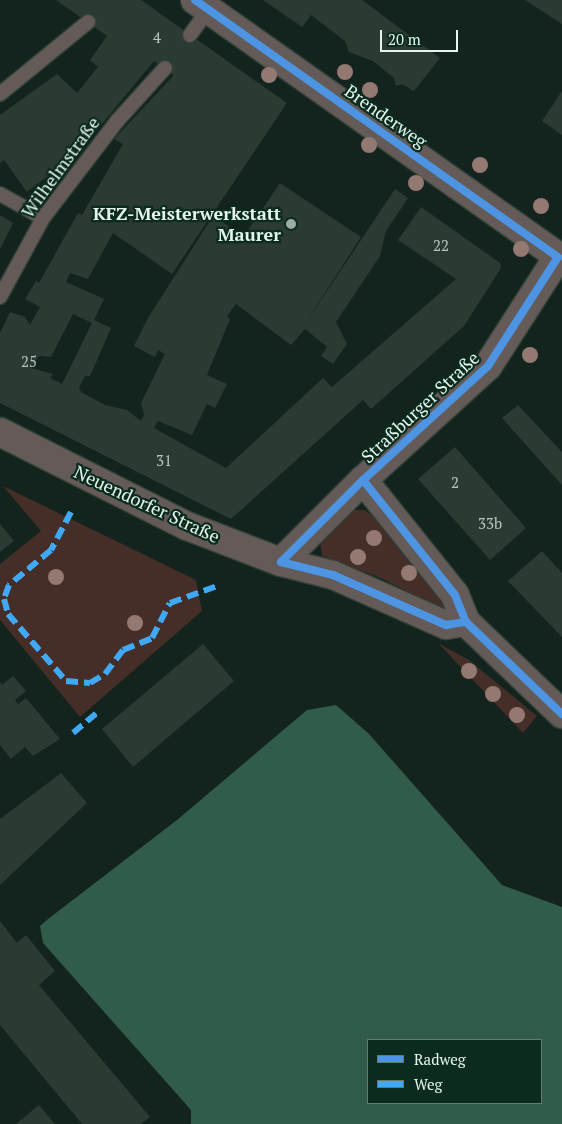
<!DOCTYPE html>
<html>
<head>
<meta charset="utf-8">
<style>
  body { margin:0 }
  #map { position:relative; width:562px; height:1124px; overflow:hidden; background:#12241d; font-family:"PT Serif",serif }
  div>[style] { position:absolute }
  .green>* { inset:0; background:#452d28 }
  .water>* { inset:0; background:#315c49 }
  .building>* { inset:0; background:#2c3a34 }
  .roads { filter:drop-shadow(1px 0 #314039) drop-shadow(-1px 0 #314039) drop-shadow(0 1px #314039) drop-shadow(0 -1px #314039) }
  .service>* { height:14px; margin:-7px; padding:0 7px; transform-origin:7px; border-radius:7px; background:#645b58 }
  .minor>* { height:28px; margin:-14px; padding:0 14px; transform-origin:14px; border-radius:14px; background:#645b58 }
  .quiet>* { height:6px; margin-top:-3px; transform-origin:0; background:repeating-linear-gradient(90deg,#3fa9f5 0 12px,transparent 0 18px) }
  .cycleway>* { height:8px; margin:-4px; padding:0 4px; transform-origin:4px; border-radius:4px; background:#4d94e3 }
  .trees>* { width:16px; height:16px; margin:-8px; border-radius:50%; background:#937971 }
  .dots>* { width:14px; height:14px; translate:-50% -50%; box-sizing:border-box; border:2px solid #0b2b1e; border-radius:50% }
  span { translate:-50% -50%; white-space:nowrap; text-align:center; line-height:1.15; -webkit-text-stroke:4.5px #0b2b1e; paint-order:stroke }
  .number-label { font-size:15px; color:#b6c6be }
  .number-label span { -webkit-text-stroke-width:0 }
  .street-label { font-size:18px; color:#e4f5ec }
  .poi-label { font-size:18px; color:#e4f5ec; font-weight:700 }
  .right { translate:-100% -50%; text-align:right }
  .legend { position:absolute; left:367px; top:1039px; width:175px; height:65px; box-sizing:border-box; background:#0b2b1e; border:1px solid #627c70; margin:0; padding:6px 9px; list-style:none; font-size:15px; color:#e4f5ec }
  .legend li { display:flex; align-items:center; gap:10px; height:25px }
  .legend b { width:25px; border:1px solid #627c70 }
  .scale { position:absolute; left:380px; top:30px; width:78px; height:22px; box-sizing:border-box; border:2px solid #e4f5ec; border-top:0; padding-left:6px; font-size:15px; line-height:18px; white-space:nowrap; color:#e4f5ec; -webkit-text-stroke:4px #0b2b1e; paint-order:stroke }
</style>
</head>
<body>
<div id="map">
  <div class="green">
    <div style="clip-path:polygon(3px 486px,196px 580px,202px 611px,80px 717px,0 620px,0 564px,41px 531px)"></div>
    <div style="clip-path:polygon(355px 510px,365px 510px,376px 519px,449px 607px,438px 607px,381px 578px,322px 556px,320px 540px,344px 515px)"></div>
    <div style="clip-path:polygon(438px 643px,469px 660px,537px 716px,523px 733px)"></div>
  </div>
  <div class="water">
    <div style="clip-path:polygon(evenodd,336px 705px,369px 734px,502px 885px,562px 907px,562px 1124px,191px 1124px,191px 1110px,43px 943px,40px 926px,48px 919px,177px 820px,307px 710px,336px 705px,368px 1040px,541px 1040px,541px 1103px,368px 1103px,368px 1040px)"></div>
  </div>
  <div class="building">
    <div style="clip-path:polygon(evenodd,56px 0,141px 0,287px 103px,172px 274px,113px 233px,88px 279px,70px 273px,66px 282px,104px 299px,94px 320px,111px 328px,90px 376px,85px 376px,79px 387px,81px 392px,105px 405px,127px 410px,141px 421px,144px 415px,141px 403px,165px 354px,158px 350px,155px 357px,134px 346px,148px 318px,213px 216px,244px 236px,280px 183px,361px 237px,303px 327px,395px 189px,408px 198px,386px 231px,380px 256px,336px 322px,347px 344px,333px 364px,321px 356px,327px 347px,305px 329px,291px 345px,236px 304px,227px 316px,230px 319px,207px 375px,227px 384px,215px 408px,207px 404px,192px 435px,158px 421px,154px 428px,226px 468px,323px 378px,332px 387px,456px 279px,398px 240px,421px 207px,500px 263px,501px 268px,464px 326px,371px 409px,363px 400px,231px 519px,0 403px,0 333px,10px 312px,25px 317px,30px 325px,40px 307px,25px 299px,36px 281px,39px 283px,78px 213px,82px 215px,123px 144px,114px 139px,174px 75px,154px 61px,77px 154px,27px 192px,4px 160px,0 163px,0 115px,57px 74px,77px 93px,98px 67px,90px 60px,107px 36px,56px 0,73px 314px,92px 323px,62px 384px,50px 378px,53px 374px,31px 368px,39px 356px,51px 357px,73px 314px)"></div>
    <div style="clip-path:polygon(263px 0,362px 0,440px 58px,414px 91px,402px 84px,396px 86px,394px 78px,373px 61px,349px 52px,345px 41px,311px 15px,302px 27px)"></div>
    <div style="clip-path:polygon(525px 0,562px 0,562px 24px)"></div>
    <div style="clip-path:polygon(562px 91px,562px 135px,542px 121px)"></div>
    <div style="clip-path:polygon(0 215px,13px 223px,0 249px)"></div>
    <div style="clip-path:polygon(518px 405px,562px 452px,562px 485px,502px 418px)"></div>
    <div style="clip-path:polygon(455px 447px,526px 528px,490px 560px,418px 479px)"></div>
    <div style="clip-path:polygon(0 524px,14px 541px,0 552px)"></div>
    <div style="clip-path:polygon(542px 551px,562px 573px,562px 637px,508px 581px)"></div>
    <div style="clip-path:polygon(203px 644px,234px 681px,133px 767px,102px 729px)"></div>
    <div style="clip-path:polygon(13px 676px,26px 691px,15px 700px,18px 704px,26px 698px,60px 739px,33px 756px,25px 747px,11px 759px,0 745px,0 682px,2px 685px)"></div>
    <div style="clip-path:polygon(61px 773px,87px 803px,0 885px,0 819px)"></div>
    <div style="clip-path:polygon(0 921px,17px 943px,26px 935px,55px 971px,39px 985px,150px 1117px,141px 1124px,82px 1124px,0 1025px)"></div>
    <div style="clip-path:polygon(39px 1105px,55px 1124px,16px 1124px)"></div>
  </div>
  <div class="roads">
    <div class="service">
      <div style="left:190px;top:35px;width:32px;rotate:-54deg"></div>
      <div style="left:0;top:94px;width:114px;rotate:-39.3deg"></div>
      <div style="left:0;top:194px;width:49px;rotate:29.2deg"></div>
      <div style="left:0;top:297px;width:90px;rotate:-61.4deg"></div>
      <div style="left:43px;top:218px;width:123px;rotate:-52.6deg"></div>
      <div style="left:118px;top:120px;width:70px;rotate:-47.9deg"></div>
    </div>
    <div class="minor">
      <div style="left:195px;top:0;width:449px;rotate:35.2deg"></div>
      <div style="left:0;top:432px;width:209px;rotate:26.7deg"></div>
      <div style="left:187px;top:526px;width:101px;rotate:21deg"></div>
      <div style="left:281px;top:562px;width:54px;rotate:14deg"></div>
      <div style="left:333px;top:575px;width:124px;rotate:23.9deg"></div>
      <div style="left:446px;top:625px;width:20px;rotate:-9deg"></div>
      <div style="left:363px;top:480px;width:147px;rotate:51.3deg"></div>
      <div style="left:455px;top:595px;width:29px;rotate:68deg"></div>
      <div style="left:466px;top:622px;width:133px;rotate:43.8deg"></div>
      <div style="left:281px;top:562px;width:116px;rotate:-45deg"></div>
      <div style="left:363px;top:480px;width:169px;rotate:-42.4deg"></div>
      <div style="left:488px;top:366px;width:130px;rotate:-57.3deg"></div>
    </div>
  </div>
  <div class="quiet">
    <div style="left:71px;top:512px;width:43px;rotate:117.8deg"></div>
    <div style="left:51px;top:550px;width:55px;rotate:140.2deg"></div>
    <div style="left:9px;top:585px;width:15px;rotate:110deg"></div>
    <div style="left:4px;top:599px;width:16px;rotate:75deg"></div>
    <div style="left:8px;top:614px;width:89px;rotate:49.1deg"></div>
    <div style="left:66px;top:681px;width:24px;rotate:5deg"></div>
    <div style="left:90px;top:683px;width:17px;rotate:-31deg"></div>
    <div style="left:105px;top:674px;width:30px;rotate:-53deg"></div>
    <div style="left:123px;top:650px;width:31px;rotate:-22deg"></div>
    <div style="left:152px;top:638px;width:39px;rotate:-63deg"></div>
    <div style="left:170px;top:603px;width:53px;rotate:-19.8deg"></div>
    <div style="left:73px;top:733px;width:31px;rotate:-40deg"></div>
  </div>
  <div class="cycleway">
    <div style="left:195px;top:0;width:445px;rotate:35.3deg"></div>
    <div style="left:558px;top:257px;width:130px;rotate:122.7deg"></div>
    <div style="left:488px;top:366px;width:169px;rotate:137.6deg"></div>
    <div style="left:363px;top:480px;width:116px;rotate:135deg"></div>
    <div style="left:281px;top:562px;width:54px;rotate:14deg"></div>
    <div style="left:333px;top:575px;width:124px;rotate:23.9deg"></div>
    <div style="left:446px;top:625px;width:20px;rotate:-9deg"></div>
    <div style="left:363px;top:480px;width:147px;rotate:51.3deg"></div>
    <div style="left:455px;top:595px;width:29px;rotate:68deg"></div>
    <div style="left:466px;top:622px;width:133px;rotate:43.8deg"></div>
  </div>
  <div class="trees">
    <div style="left:345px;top:72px"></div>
    <div style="left:269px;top:75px"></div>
    <div style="left:370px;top:90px"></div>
    <div style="left:369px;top:145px"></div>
    <div style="left:480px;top:165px"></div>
    <div style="left:416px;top:183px"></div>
    <div style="left:541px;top:206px"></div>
    <div style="left:521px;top:249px"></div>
    <div style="left:530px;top:355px"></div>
    <div style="left:374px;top:538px"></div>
    <div style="left:358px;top:557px"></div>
    <div style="left:409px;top:573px"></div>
    <div style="left:56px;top:577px"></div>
    <div style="left:135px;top:623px"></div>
    <div style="left:469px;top:671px"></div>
    <div style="left:493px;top:694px"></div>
    <div style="left:517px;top:715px"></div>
  </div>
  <div class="dots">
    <div style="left:291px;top:224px;background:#9aaca4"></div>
  </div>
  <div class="number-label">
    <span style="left:157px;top:38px">4</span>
    <span style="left:441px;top:246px">22</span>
    <span style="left:29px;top:362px">25</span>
    <span style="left:164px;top:461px">31</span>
    <span style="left:455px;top:483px">2</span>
    <span style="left:490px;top:524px">33b</span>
  </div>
  <div class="street-label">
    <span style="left:386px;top:116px;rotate:35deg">Brenderweg</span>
    <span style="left:60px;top:167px;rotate:-54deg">Wilhelmstraße</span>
    <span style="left:420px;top:407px;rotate:-43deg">Straßburger Straße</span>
    <span style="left:147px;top:504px;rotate:25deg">Neuendorfer Straße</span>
  </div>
  <div class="poi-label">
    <span class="right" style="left:281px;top:224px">KFZ-Meisterwerkstatt<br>Maurer</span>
  </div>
  <ul class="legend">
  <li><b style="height:6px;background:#4d94e3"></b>Radweg</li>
  <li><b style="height:6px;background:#3fa9f5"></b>Weg</li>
  </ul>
  <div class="scale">20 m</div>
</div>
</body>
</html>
